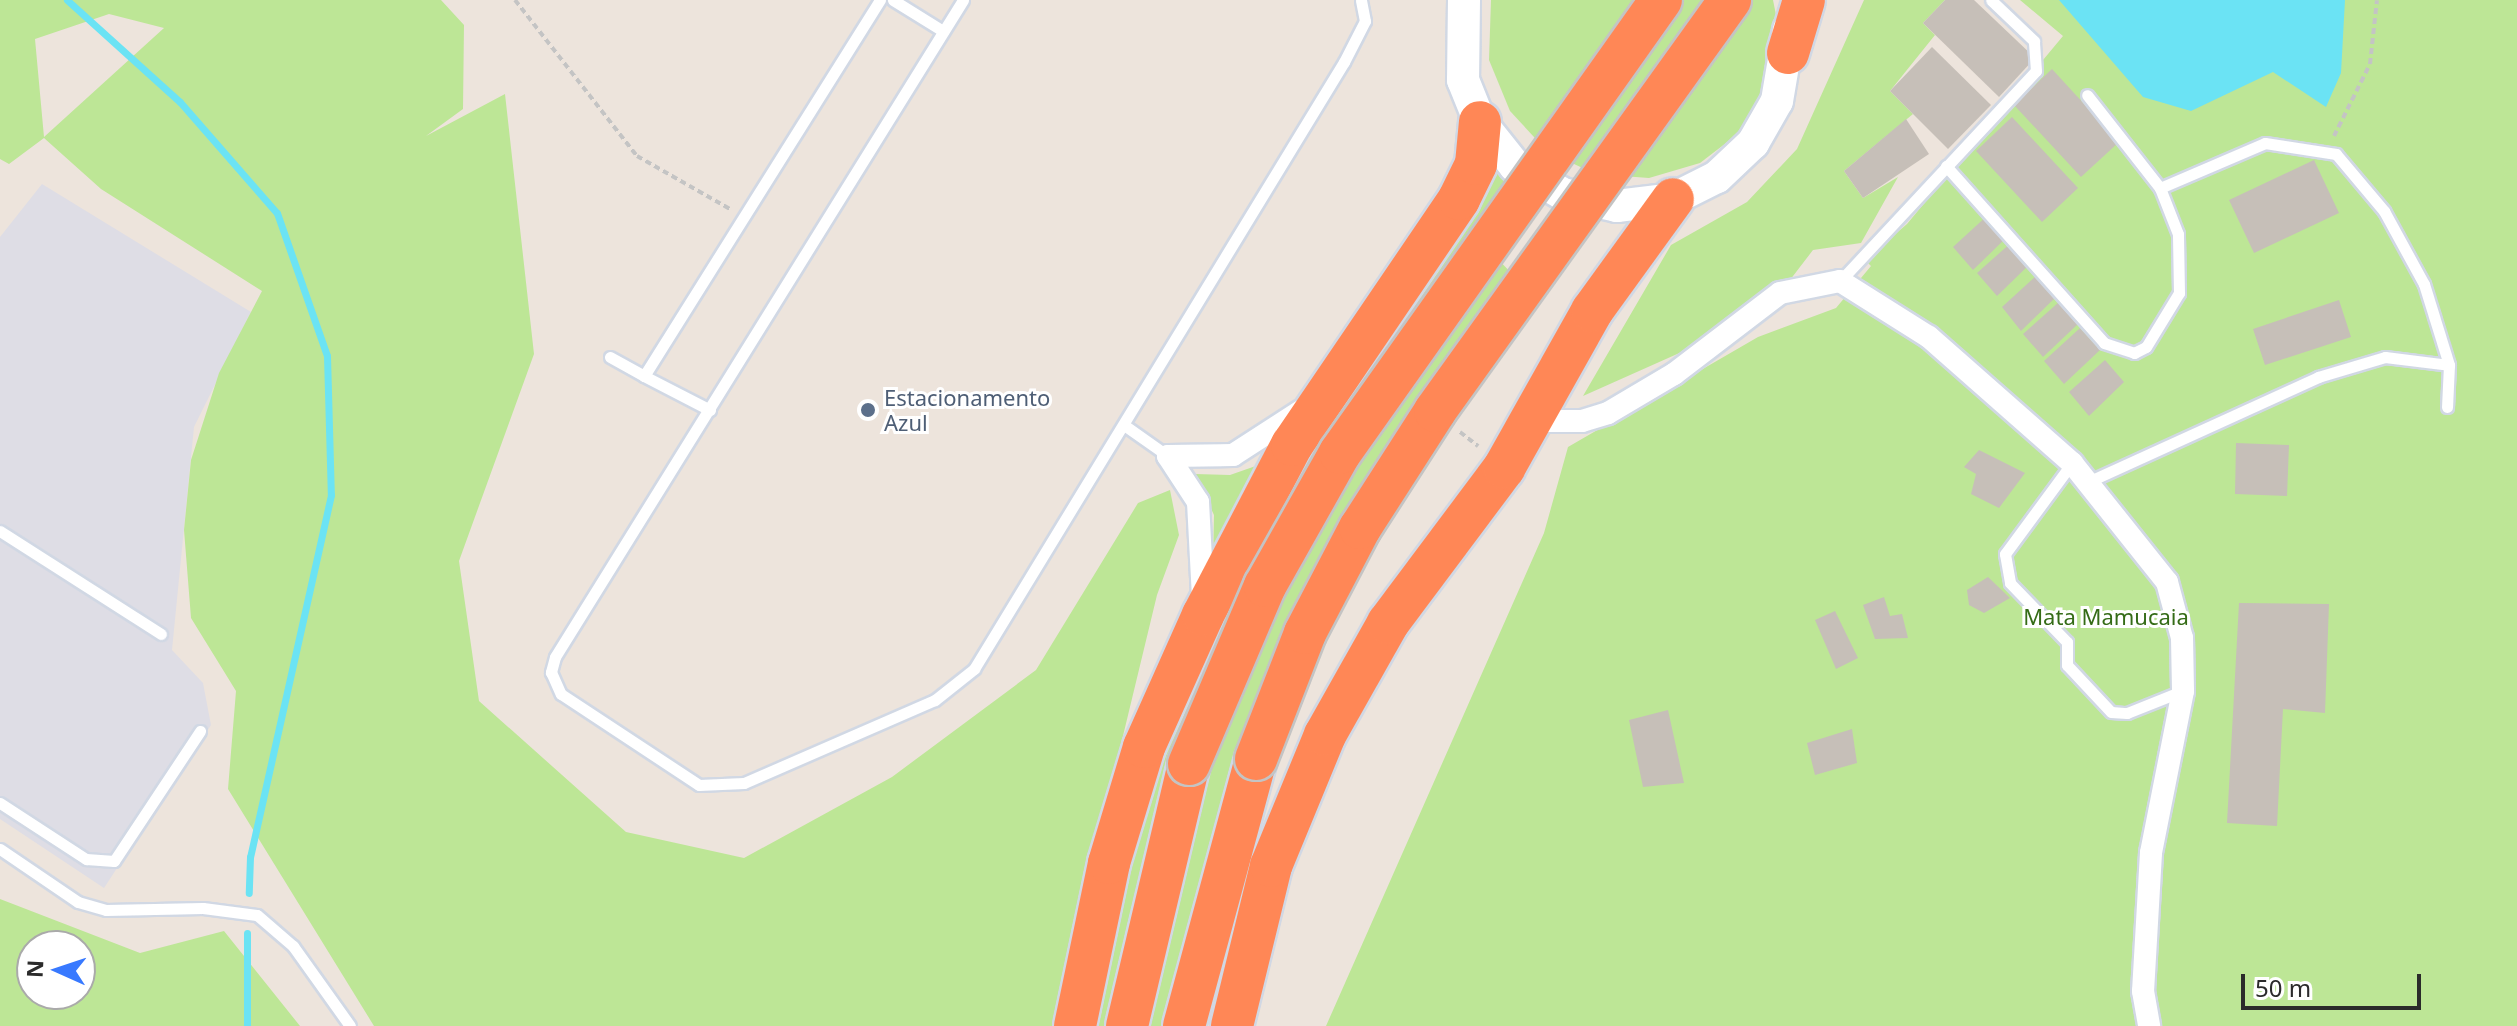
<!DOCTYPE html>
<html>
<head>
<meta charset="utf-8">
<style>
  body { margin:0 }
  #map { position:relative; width:2517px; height:1026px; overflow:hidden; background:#ede4dc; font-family:"Noto Sans",sans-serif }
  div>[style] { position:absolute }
  .industrial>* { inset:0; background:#dedde5 }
  .green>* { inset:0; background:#bde696 }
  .water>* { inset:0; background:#6be3f4 }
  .stream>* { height:7px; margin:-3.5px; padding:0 3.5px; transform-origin:3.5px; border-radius:3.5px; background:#6be3f4 }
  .building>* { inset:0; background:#c6bfb8 }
  .path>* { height:4px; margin-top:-2px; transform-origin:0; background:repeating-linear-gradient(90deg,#c4c4c4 0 6px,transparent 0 10px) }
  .roads { filter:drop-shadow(2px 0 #d1d8e4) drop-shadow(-2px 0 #d1d8e4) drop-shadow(0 2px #d1d8e4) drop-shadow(0 -2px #d1d8e4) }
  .lane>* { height:11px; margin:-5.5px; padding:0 5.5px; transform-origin:5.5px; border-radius:5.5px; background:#fff }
  .street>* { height:22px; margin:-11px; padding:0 11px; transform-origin:11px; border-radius:11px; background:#fff }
  .secondary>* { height:32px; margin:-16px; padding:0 16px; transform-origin:16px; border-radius:16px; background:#fff }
  .highway>* { height:42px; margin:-21px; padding:0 21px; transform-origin:21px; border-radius:21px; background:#ff8756 }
  .bridges { filter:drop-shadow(2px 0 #c4c4c4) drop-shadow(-2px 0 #c4c4c4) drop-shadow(0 2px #c4c4c4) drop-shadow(0 -2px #c4c4c4) }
  .highway-bridge>* { height:42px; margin:-21px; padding:0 21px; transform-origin:21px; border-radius:21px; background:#ff8756 }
  .dots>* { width:22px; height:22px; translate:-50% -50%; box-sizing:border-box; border:4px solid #fff; border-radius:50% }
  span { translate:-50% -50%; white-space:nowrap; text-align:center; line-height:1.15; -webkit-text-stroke:6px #fff; paint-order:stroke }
  .service-label { font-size:22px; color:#4e5e75 }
  .left { translate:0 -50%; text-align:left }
  .park-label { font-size:22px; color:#356c17 }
  .north { position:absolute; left:16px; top:930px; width:80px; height:80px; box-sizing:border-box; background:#fff; border:2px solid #aaa; border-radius:50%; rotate:273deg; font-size:22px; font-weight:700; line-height:32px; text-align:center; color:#2b2b2b }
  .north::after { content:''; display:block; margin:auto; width:28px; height:36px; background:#3879ff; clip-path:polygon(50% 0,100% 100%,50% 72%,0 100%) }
  .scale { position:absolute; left:2241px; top:974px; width:180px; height:36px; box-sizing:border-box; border:4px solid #2b2b2b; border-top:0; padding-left:10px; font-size:24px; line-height:28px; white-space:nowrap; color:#2b2b2b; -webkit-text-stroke:6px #fff; paint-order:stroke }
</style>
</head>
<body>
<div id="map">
  <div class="industrial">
    <div style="clip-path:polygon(42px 184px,251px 312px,194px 427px,172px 650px,203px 683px,211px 725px,104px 888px,0 819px,0 237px)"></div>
  </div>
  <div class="green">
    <div style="clip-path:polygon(evenodd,0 0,441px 0,464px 25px,463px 109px,426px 136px,505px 94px,534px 354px,459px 561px,479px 701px,626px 832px,744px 858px,892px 777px,1036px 670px,1138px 503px,1170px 490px,1179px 535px,1157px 595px,1053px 1026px,374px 1026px,228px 789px,236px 691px,191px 618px,184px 530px,191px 460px,219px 373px,262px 291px,101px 189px,44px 138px,9px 164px,0 159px,0 0,109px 14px,164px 28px,44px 137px,35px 39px,109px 14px)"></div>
    <div style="clip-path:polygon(1491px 0,1773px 0,1779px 30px,1770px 84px,1743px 130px,1700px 163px,1649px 178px,1595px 174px,1547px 151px,1510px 111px,1489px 60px)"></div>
    <div style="clip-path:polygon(1864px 0,1945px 0,1923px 23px,1935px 35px,1890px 91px,1913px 114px,1844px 171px,1863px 198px,1898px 177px,1861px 243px,1813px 250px,1780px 293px,1731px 330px,1583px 396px,1671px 245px,1747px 202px,1797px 149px)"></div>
    <div style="clip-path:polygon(2020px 0,2517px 0,2517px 1026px,1326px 1026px,1544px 533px,1568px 447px,1758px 337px,1836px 308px,1871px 266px,1865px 260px,1907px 224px,2063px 36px)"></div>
    <div style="clip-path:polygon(1497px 159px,1518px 181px,1280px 545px,1122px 1026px,1094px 1026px,1128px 856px,1172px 714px,1285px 481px)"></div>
    <div style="clip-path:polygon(1496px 257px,1513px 275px,1396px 444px,1175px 1026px,1144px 1026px,1192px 803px,1300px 556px,1376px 428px)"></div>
    <div style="clip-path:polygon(1270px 461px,1213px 565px,1214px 515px,1195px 474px,1230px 475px)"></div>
    <div style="clip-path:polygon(evenodd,0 899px,140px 953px,224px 931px,300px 1026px,0 1026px,0 899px,32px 946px,80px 946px,80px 994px,32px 994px,32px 946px)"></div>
  </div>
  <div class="water">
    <div style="clip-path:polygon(2059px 0,2345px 0,2341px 73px,2326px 107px,2273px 72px,2191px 111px,2143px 97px)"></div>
  </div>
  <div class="stream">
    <div style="left:67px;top:0;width:152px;rotate:42.1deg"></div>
    <div style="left:180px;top:102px;width:147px;rotate:48.9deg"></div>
    <div style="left:277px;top:213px;width:151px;rotate:70.7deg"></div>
    <div style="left:327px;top:356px;width:139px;rotate:88.4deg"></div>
    <div style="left:331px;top:495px;width:371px;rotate:102.6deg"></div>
    <div style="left:250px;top:857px;width:36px;rotate:92deg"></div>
    <div style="left:247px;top:1026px;width:93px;rotate:-90deg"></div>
  </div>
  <div class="building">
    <div style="clip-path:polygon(1945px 0,1974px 0,2035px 58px,1999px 97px,1923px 23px)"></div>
    <div style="clip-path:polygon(1932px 47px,1991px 105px,1948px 149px,1890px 91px)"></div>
    <div style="clip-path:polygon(2052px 69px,2119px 142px,2081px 177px,2014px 105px)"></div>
    <div style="clip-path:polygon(2012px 117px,2078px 188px,2042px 222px,1976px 151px)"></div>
    <div style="clip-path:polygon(1906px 119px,1929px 154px,1863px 198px,1844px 171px)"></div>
    <div style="clip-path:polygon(2314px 160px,2339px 213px,2254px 253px,2229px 200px)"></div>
    <div style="clip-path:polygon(1989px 214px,2008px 236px,1973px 270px,1953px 247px)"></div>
    <div style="clip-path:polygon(2013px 241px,2032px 262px,1997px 296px,1977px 273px)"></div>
    <div style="clip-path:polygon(2037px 275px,2056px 297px,2021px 331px,2002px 307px)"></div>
    <div style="clip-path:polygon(2339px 300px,2351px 337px,2265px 365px,2253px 329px)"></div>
    <div style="clip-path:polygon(2059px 302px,2078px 324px,2043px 357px,2023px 334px)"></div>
    <div style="clip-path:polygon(2080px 328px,2100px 350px,2064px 384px,2044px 361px)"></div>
    <div style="clip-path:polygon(2105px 360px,2124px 382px,2089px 416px,2069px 392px)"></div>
    <div style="clip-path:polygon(2236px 443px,2289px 445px,2287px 496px,2235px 494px)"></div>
    <div style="clip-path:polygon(1979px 450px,2025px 473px,1999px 508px,1971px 494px,1976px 474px,1964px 467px)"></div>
    <div style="clip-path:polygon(1988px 577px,2010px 598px,1984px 613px,1969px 605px,1967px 590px)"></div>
    <div style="clip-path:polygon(1884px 597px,1890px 616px,1902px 614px,1908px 638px,1875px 639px,1863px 605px)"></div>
    <div style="clip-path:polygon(2239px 603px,2329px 604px,2325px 713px,2283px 709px,2277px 826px,2227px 823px)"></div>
    <div style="clip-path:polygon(1835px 611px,1858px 658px,1836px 669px,1815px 620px)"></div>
    <div style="clip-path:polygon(1668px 710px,1684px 783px,1643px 787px,1629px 720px)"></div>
    <div style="clip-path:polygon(1852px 729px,1857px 763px,1815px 775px,1807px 743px)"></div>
  </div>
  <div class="path">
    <div style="left:515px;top:0;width:198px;rotate:52deg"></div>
    <div style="left:637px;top:156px;width:107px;rotate:29.7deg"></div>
    <div style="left:2334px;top:136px;width:80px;rotate:-63.4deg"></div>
    <div style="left:2370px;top:64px;width:64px;rotate:-83.8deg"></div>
    <div style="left:1460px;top:432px;width:23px;rotate:38deg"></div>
  </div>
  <div class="roads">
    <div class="lane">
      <div style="left:893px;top:0;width:59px;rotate:31.8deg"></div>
      <div style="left:963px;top:0;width:773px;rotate:121.84deg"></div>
      <div style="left:555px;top:657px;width:16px;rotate:105deg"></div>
      <div style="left:551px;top:672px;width:24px;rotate:66deg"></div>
      <div style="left:561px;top:694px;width:165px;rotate:33.4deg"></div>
      <div style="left:699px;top:785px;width:45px;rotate:-2.5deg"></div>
      <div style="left:744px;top:783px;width:208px;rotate:-23.5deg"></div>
      <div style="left:935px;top:700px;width:50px;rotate:-38.5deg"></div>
      <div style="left:974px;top:669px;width:711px;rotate:-58.64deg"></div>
      <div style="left:1344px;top:62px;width:46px;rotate:-62.9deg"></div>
      <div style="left:1365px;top:21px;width:21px;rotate:-101deg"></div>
      <div style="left:1946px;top:166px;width:237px;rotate:48.2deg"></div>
      <div style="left:2104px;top:343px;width:32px;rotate:18deg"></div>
      <div style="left:2134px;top:353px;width:13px;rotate:-27deg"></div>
      <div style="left:2146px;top:347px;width:63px;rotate:-58.6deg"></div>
      <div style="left:2179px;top:293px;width:59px;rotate:-91deg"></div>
      <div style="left:2178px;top:234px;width:49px;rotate:-111.4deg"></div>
      <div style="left:2160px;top:188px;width:118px;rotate:-128.1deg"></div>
      <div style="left:2160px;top:188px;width:114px;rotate:-23.2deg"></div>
      <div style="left:2265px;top:143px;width:72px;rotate:8.8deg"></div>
      <div style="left:2336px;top:154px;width:75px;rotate:49.9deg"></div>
      <div style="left:2384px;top:211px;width:83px;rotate:61.3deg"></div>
      <div style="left:2424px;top:284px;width:85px;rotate:72.8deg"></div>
      <div style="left:1840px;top:281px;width:287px;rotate:-47deg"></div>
      <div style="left:2036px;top:71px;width:30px;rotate:-94deg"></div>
      <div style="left:2034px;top:41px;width:59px;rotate:-136.4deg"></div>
      <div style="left:610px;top:357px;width:39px;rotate:29deg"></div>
      <div style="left:710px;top:410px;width:74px;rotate:-152.7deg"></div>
      <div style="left:644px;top:376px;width:444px;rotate:-57.9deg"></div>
      <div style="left:1124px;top:425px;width:54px;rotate:35.2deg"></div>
      <div style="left:2072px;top:463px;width:113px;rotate:126.4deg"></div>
      <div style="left:2005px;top:554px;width:29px;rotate:80deg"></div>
      <div style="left:2010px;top:583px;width:82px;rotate:46deg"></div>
      <div style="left:2067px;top:642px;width:23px;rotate:90deg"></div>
      <div style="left:2067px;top:665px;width:64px;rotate:46.9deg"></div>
      <div style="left:2111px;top:712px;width:16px;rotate:4deg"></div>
      <div style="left:2127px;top:713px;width:59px;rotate:-21.8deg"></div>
      <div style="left:2090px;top:481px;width:251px;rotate:-24.5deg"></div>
      <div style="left:2318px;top:377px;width:70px;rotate:-16.6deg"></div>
      <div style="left:2385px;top:357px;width:64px;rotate:7.1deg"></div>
      <div style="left:2449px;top:365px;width:42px;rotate:92.7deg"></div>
      <div style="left:0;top:531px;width:191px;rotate:32.6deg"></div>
      <div style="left:0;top:803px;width:103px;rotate:33.1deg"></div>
      <div style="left:86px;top:859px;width:28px;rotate:4deg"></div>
      <div style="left:114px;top:861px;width:156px;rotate:-56.5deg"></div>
      <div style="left:0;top:849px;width:94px;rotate:34.2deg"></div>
      <div style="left:78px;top:902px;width:29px;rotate:16deg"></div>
      <div style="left:106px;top:910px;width:97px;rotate:-1.2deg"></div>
      <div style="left:203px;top:908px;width:54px;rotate:7.4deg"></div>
      <div style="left:257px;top:915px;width:48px;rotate:40.7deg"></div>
      <div style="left:293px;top:946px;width:98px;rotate:54.5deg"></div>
    </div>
    <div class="street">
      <div style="left:1531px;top:421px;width:51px"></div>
      <div style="left:1582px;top:421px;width:27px;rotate:-17deg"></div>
      <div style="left:1608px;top:413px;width:77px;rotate:-30.6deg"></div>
      <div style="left:1674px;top:374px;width:133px;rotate:-37.4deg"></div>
      <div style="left:1780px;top:293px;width:61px;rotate:-11.3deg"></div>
      <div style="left:1840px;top:281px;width:105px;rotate:32.2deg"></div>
      <div style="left:1929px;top:337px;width:191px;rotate:41.4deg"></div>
      <div style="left:2072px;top:463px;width:152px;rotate:51.4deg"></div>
      <div style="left:2167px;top:582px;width:58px;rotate:75deg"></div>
      <div style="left:2182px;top:638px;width:53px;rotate:88.9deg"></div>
      <div style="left:2183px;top:691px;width:165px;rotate:101.2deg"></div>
      <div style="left:2151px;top:853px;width:138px;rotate:93.3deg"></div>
      <div style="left:2143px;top:991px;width:36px;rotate:80deg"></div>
      <div style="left:1168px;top:456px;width:65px;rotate:-0.9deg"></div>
      <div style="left:1233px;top:455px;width:81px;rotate:-32.9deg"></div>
      <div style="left:1168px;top:456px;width:55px;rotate:56.9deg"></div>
      <div style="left:1198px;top:502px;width:94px;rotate:87deg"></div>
    </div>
    <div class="secondary">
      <div style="left:1464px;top:0;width:80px;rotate:90.7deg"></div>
      <div style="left:1463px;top:80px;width:45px;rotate:68deg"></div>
      <div style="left:1480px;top:122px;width:56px;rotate:51.5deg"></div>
      <div style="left:1515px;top:166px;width:56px;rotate:30.3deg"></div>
      <div style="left:1563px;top:194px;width:55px;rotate:12.5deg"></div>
      <div style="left:1617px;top:206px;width:56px;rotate:-7.1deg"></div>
      <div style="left:1673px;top:199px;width:49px;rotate:-26.6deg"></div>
      <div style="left:1717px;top:177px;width:50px;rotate:-43.4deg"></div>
      <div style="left:1753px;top:143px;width:48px;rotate:-60.3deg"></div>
      <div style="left:1777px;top:101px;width:72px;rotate:-80.4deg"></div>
    </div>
    <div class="highway">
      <div style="left:1788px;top:53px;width:55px;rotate:-73.2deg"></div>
      <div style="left:1075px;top:1026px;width:167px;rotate:-78.2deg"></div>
      <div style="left:1109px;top:863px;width:121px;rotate:-73.2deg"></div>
      <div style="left:1144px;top:747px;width:145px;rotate:-65.9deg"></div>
      <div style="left:1203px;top:615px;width:192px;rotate:-62.4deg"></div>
      <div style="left:1292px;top:445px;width:297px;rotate:-55.8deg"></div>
      <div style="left:1459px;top:199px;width:39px;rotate:-64deg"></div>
      <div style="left:1476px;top:164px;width:42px;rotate:-84.6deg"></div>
      <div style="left:1127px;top:1026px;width:269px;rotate:-76.7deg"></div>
      <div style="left:1184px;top:1026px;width:277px;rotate:-74.9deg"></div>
      <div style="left:1232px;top:1026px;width:165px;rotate:-76.3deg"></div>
      <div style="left:1271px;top:866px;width:142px;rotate:-67.6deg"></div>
      <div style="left:1325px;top:735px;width:129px;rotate:-60.6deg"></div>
      <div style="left:1388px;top:623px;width:194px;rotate:-53.2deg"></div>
      <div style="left:1504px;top:468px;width:180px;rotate:-60.7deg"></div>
      <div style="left:1592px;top:311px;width:138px;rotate:-54.1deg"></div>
    </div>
  </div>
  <div class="bridges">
    <div class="highway-bridge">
      <div style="left:1256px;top:759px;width:135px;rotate:-68.7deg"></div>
      <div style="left:1305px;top:633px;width:119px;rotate:-62.4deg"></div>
      <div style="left:1360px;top:528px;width:139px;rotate:-57.3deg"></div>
      <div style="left:1435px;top:411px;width:506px;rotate:-54.33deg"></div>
      <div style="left:1189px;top:764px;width:194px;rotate:-66.9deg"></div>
      <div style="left:1265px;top:586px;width:153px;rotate:-60.6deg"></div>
      <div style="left:1340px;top:453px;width:555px;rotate:-54.68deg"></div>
    </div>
  </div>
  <div class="dots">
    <div style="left:868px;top:410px;background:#5c6f8a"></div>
  </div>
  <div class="service-label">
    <span class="left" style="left:884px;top:410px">Estacionamento<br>Azul</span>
  </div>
  <div class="park-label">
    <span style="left:2106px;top:617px">Mata Mamucaia</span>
  </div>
  <div class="north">N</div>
  <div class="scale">50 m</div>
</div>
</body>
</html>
